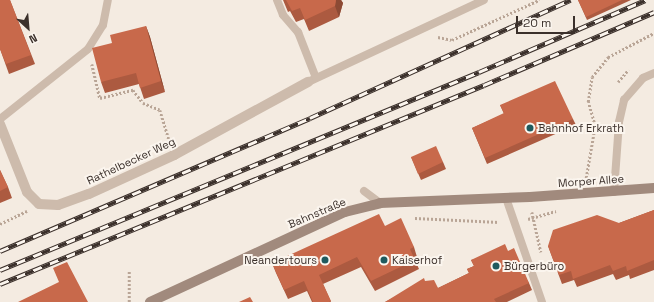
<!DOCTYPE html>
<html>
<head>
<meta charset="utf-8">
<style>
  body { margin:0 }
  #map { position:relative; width:654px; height:302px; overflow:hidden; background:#f4ebe1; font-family:"Space Grotesk",sans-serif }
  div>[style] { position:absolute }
  .path>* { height:2.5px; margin-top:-1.25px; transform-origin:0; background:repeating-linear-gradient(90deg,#b9a596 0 2px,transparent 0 4px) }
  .lane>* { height:8px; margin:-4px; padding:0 4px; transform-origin:4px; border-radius:4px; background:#cdbbac }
  .street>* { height:10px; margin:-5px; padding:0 5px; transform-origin:5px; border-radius:5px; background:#cdbbac }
  .secondary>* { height:10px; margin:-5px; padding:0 5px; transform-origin:5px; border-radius:5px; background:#a18a7d }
  .rail>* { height:4.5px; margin-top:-2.25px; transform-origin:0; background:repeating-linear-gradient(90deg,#fbf5ee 0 9px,#3b302b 0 18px); box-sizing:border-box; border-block:1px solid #3b302b }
  .wall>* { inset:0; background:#ac5a40 }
  .shaded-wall>* { inset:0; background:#8c4a34 }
  .building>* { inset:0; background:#c8694b }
  .dots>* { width:11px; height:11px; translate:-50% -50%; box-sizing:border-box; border:2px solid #fbf5ee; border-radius:50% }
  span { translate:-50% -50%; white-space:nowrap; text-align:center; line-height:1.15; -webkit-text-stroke:4px #fbf5ee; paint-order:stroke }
  .poi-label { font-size:11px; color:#3b302b }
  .left { translate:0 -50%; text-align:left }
  .right { translate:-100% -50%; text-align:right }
  .street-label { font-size:11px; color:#3b302b }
  .north { position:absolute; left:8px; top:8px; width:40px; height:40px; -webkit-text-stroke:3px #fbf5ee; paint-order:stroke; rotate:154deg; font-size:11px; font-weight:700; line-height:16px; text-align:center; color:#3b302b }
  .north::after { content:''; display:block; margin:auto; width:14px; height:18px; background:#3b302b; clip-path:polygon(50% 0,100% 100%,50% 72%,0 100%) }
  .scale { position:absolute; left:516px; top:16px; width:59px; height:18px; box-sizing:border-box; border:2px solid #3b302b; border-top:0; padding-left:5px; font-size:12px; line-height:14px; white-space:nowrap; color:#3b302b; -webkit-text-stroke:3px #fbf5ee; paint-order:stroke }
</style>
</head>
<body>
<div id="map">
  <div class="path">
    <div style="left:438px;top:37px;width:14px;rotate:12deg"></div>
    <div style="left:452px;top:40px;width:96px;rotate:-24.7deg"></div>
    <div style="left:92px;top:64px;width:35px;rotate:77deg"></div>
    <div style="left:100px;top:98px;width:34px;rotate:-14deg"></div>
    <div style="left:133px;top:90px;width:16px;rotate:52deg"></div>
    <div style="left:143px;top:103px;width:18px;rotate:22deg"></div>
    <div style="left:160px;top:110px;width:34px;rotate:73deg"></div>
    <div style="left:618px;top:82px;width:16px;rotate:-50deg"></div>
    <div style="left:594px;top:129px;width:11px;rotate:5deg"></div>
    <div style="left:586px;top:178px;width:53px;rotate:-80.2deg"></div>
    <div style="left:595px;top:126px;width:25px;rotate:-106deg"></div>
    <div style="left:588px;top:102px;width:25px;rotate:-81deg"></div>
    <div style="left:592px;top:77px;width:26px;rotate:-51deg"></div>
    <div style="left:608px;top:57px;width:52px;rotate:-27.6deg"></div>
    <div style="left:532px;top:212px;width:41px;rotate:77.3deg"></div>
    <div style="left:415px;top:218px;width:84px;rotate:2.7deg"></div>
    <div style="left:528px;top:219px;width:29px;rotate:-16deg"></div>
    <div style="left:0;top:224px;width:30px;rotate:-26deg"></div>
    <div style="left:129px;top:302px;width:31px;rotate:-90deg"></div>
  </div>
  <div class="lane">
    <div style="left:277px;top:0;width:16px;rotate:68deg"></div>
    <div style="left:283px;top:15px;width:23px;rotate:49deg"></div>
    <div style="left:298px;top:32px;width:49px;rotate:68.6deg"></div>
    <div style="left:308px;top:82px;width:194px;rotate:-25deg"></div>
    <div style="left:0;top:119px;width:112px;rotate:-38.5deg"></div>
    <div style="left:88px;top:49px;width:28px;rotate:-58deg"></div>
    <div style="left:103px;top:25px;width:25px;rotate:-79deg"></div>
    <div style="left:364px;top:191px;width:20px;rotate:37deg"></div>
    <div style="left:614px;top:192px;width:70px;rotate:-85.9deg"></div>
    <div style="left:619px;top:122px;width:23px;rotate:-77deg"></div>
    <div style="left:624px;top:100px;width:29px;rotate:-49deg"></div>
    <div style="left:643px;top:78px;width:12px;rotate:-24deg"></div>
    <div style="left:506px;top:198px;width:110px;rotate:70.9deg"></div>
  </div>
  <div class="street">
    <div style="left:0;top:124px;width:73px;rotate:68.3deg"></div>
    <div style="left:27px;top:192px;width:17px;rotate:45deg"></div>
    <div style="left:39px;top:204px;width:19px;rotate:3deg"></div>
    <div style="left:58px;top:205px;width:33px;rotate:-20deg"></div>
    <div style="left:89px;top:194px;width:94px;rotate:-24.6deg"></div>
    <div style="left:174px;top:155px;width:153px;rotate:-28.6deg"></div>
  </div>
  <div class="secondary">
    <div style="left:150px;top:302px;width:215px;rotate:-24.8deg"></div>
    <div style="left:345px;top:212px;width:36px;rotate:-14deg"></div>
    <div style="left:380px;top:203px;width:150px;rotate:-2.3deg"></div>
    <div style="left:530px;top:197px;width:124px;rotate:-4.2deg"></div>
  </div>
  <div class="rail">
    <div style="left:0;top:251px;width:337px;rotate:-23.2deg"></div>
    <div style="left:310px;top:118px;width:286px;rotate:-24.4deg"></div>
    <div style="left:0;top:270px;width:518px;rotate:-22.46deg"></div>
    <div style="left:479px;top:72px;width:181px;rotate:-23.4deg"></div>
    <div style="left:0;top:284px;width:523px;rotate:-22.35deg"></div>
    <div style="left:484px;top:85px;width:185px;rotate:-23.2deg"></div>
  </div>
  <div class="wall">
    <div style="clip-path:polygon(10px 0,35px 64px,9px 74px,0 49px)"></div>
    <div style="clip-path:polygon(283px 0,341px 0,343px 3px,339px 17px,309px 31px,304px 19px,296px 22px,290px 11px,288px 12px)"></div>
    <div style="clip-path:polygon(578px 0,631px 0,587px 20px)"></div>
    <div style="clip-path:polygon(146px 26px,150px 37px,165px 92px,144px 99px,139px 84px,105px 93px,101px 82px)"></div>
    <div style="clip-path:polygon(500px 105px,573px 119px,576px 125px,487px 164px,472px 128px,504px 114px)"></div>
    <div style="clip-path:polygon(411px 157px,443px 162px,446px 169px,421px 180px)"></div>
    <div style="clip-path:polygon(0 170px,8px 187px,12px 198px,0 203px)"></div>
    <div style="clip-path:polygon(654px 210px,654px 270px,630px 279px,629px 275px,616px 280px,613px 274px,577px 287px,574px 280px,562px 284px,548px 246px,619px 223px)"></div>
    <div style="clip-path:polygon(385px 226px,414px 247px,417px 257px,414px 258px,419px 269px,375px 291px,361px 267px,323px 284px,331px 302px,312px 302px,307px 291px,288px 299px,276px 273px,272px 263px)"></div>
    <div style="clip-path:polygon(508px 251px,529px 283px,532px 290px,507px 302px,385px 302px,425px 281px,438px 288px,469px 273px,467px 269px,474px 266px,471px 260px)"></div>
  </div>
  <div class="shaded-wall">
    <div style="clip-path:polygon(336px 0,341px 0,343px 3px,339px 17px,335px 6px)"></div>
    <div style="clip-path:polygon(146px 26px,150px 37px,165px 92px,161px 81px)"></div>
  </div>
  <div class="building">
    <div style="clip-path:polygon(0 0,10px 0,31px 55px,6px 64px,0 49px)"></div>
    <div style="clip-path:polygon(286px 0,336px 0,335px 6px,305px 20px,300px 8px,292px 11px)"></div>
    <div style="clip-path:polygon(578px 0,622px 0,586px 17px)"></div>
    <div style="clip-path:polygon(146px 26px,161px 81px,140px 88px,136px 73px,101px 82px,92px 48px,112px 43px,110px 35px)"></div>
    <div style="clip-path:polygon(555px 81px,573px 119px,485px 158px,472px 128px,504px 113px,500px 105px)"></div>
    <div style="clip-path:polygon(436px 146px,443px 162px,418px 174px,411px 157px)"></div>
    <div style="clip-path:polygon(0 170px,8px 187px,0 191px)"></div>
    <div style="clip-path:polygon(654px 210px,654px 260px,627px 271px,626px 266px,613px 271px,610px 265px,573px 279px,571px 271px,559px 275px,548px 246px,553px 230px,597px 215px,619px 223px)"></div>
    <div style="clip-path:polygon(379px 214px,385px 226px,401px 218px,414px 247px,410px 249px,415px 260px,371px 281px,357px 257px,319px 275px,331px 301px,329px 302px,313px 302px,304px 281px,284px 290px,272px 263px)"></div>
    <div style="clip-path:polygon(505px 244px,508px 251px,514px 248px,529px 283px,494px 299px,496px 302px,385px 302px,424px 278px,425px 281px,434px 280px,438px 288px,469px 273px,467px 269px,474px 266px,471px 260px)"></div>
    <div style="clip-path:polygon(67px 262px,88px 302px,18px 302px,59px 282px,53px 268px)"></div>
    <div style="clip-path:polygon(250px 297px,253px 302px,239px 302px)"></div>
  </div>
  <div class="dots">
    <div style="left:530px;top:128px;background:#1f5a5e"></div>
    <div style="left:325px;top:260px;background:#1f5a5e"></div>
    <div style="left:384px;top:260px;background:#1f5a5e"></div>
    <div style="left:496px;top:266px;background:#1f5a5e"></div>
  </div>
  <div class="poi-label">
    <span class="left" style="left:538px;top:128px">Bahnhof Erkrath</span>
    <span class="right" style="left:317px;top:260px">Neandertours</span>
    <span class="left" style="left:392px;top:260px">Kaiserhof</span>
    <span class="left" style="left:504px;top:266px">Bürgerbüro</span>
  </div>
  <div class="street-label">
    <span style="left:131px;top:161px;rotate:-25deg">Rathelbecker Weg</span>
    <span style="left:591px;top:181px;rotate:-4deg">Morper Allee</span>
    <span style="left:317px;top:213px;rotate:-23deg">Bahnstraße</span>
  </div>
  <div class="north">N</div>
  <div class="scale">20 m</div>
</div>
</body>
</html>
